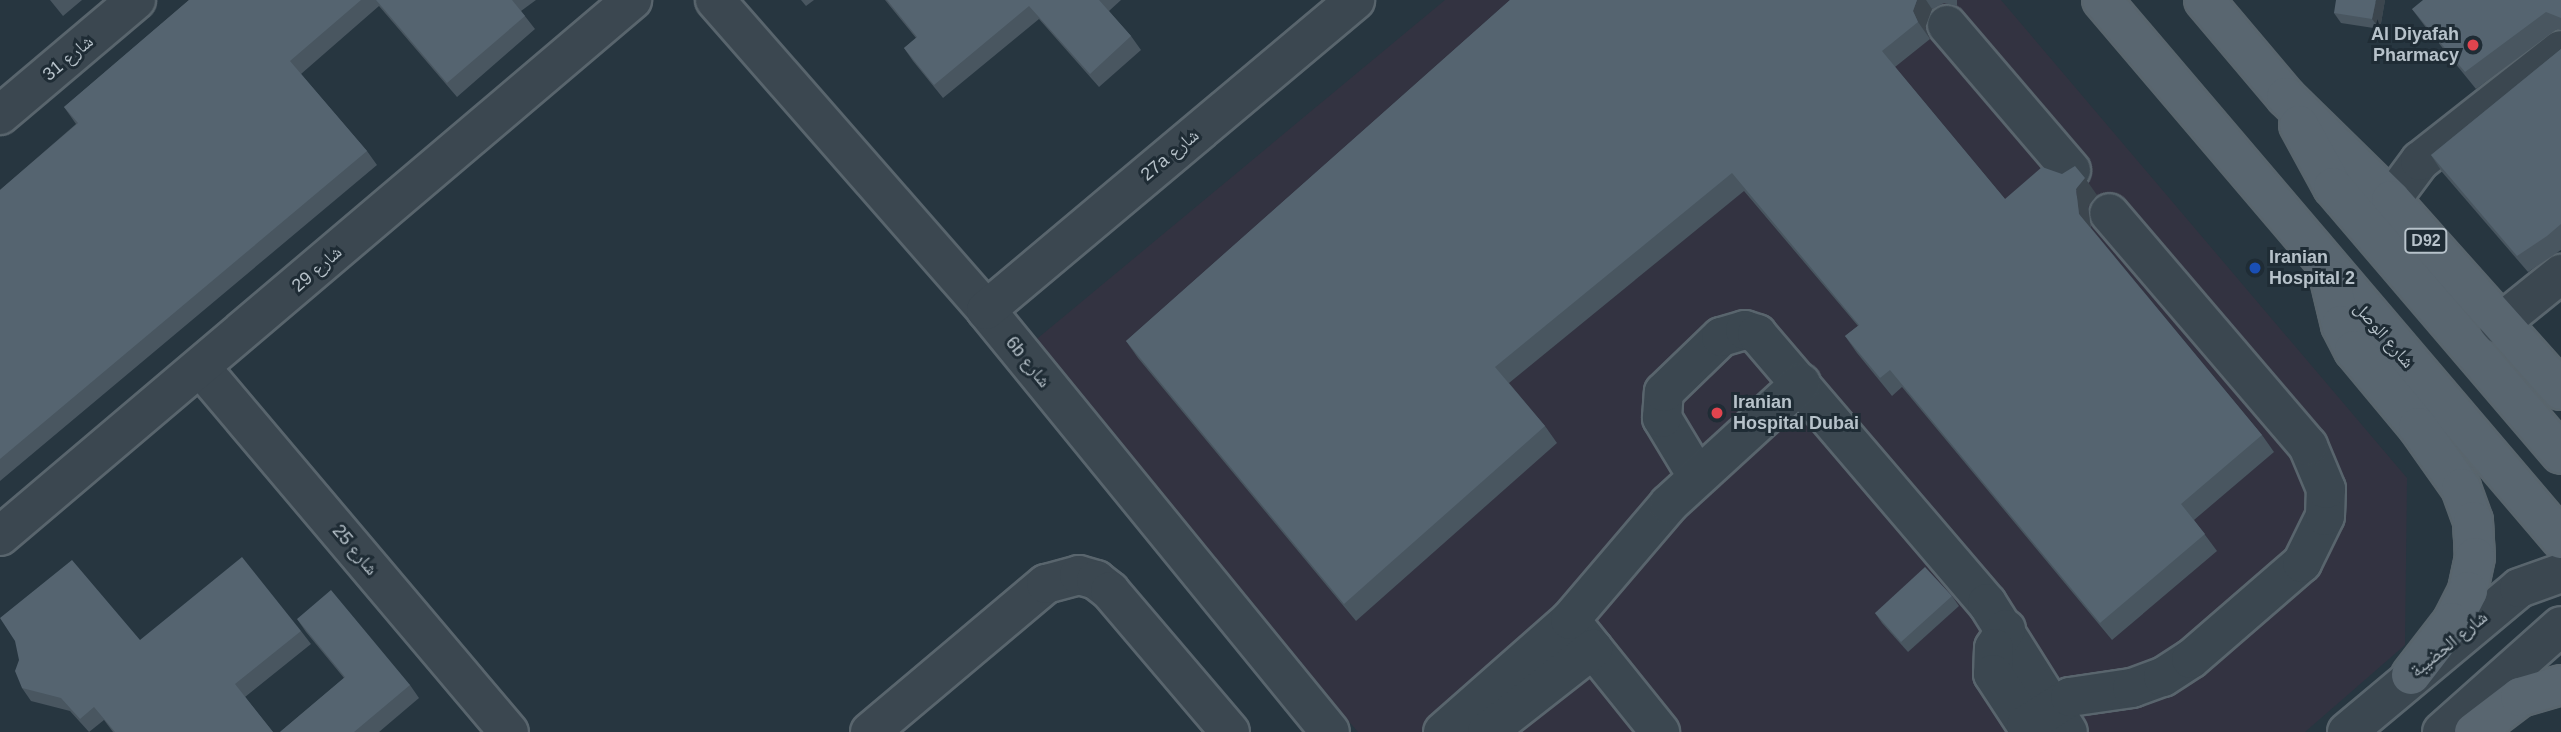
<!DOCTYPE html>
<html>
<head>
<meta charset="utf-8">
<style>
  body { margin:0 }
  #map { position:relative; width:2561px; height:732px; overflow:hidden; background:#273640; font-family:Helvetica,"Noto Naskh Arabic",sans-serif }
  div>[style] { position:absolute }
  .medical>* { inset:0; background:#333341 }
  .roads { filter:drop-shadow(2px 0 #59656d) drop-shadow(-2px 0 #59656d) drop-shadow(0 2px #59656d) drop-shadow(0 -2px #59656d) }
  .minor>* { height:38px; margin:-19px; padding:0 19px; transform-origin:19px; border-radius:19px; background:#3b4750 }
  .major>* { height:38px; margin:-19px; padding:0 19px; transform-origin:19px; border-radius:19px; background:#596670 }
  .wall>* { inset:0; background:#495660 }
  .shaded-wall>* { inset:0; background:#3c464e }
  .building>* { inset:0; background:#556470 }
  .dots>* { width:19px; height:19px; translate:-50% -50%; box-sizing:border-box; border:4px solid #1f2c35; border-radius:50% }
  span { translate:-50% -50%; white-space:nowrap; text-align:center; line-height:1.15; -webkit-text-stroke:6px #1f2c35; paint-order:stroke }
  .shield-label span { padding:2px 5px; background:#1f2c35; border:2px solid; border-radius:5px; -webkit-text-stroke-width:0 }
  .shield-label { font-size:16px; color:#b7c2ca; font-weight:700 }
  .poi-label { font-size:18px; color:#b7c2ca; font-weight:700 }
  .right { translate:-100% -50%; text-align:right }
  .left { translate:0 -50%; text-align:left }
  .street-label { font-size:18px; color:#b7c2ca }
</style>
</head>
<body>
<div id="map">
  <div class="medical">
    <div style="clip-path:polygon(1445px 0,2001px 0,2407px 478px,2405px 645px,2305px 732px,1358px 732px,1026px 348px)"></div>
  </div>
  <div class="roads">
    <div class="minor">
      <div style="left:715px;top:0;width:412px;rotate:48.8deg"></div>
      <div style="left:986px;top:310px;width:544px;rotate:50.81deg"></div>
      <div style="left:1947px;top:25px;width:191px;rotate:49.5deg"></div>
      <div style="left:0;top:115px;width:178px;rotate:-40.2deg"></div>
      <div style="left:2391px;top:200px;width:49px;rotate:-53.4deg"></div>
      <div style="left:2420px;top:161px;width:179px;rotate:-38.2deg"></div>
      <div style="left:986px;top:310px;width:482px;rotate:-40deg"></div>
      <div style="left:2499px;top:324px;width:80px;rotate:-38.9deg"></div>
      <div style="left:201px;top:368px;width:477px;rotate:49.8deg"></div>
      <div style="left:1697px;top:476px;width:68px;rotate:-121.1deg"></div>
      <div style="left:1662px;top:418px;width:26px;rotate:-86deg"></div>
      <div style="left:1664px;top:392px;width:79px;rotate:-44deg"></div>
      <div style="left:1721px;top:337px;width:25px;rotate:-16deg"></div>
      <div style="left:1745px;top:330px;width:13px;rotate:18deg"></div>
      <div style="left:1757px;top:334px;width:354px;rotate:49.5deg"></div>
      <div style="left:1987px;top:603px;width:152px;rotate:57.9deg"></div>
      <div style="left:0;top:536px;width:829px;rotate:-40.3deg"></div>
      <div style="left:1570px;top:620px;width:144px;rotate:51.2deg"></div>
      <div style="left:2006px;top:629px;width:22px;rotate:122deg"></div>
      <div style="left:1994px;top:648px;width:26px;rotate:92deg"></div>
      <div style="left:1993px;top:674px;width:69px;rotate:56.8deg"></div>
      <div style="left:2026px;top:725px;width:52px;rotate:-32.5deg"></div>
      <div style="left:2070px;top:697px;width:63px;rotate:-8.3deg"></div>
      <div style="left:2132px;top:688px;width:33px;rotate:-20deg"></div>
      <div style="left:2163px;top:677px;width:33px;rotate:-33deg"></div>
      <div style="left:2191px;top:659px;width:147px;rotate:-40.9deg"></div>
      <div style="left:2302px;top:563px;width:52px;rotate:-63.9deg"></div>
      <div style="left:2325px;top:516px;width:27px;rotate:-88deg"></div>
      <div style="left:2326px;top:489px;width:47px;rotate:-112.7deg"></div>
      <div style="left:2308px;top:446px;width:306px;rotate:-130.5deg"></div>
      <div style="left:870px;top:732px;width:230px;rotate:-40.1deg"></div>
      <div style="left:1046px;top:584px;width:34px;rotate:-15deg"></div>
      <div style="left:1079px;top:575px;width:18px;rotate:16deg"></div>
      <div style="left:1096px;top:580px;width:18px;rotate:38deg"></div>
      <div style="left:1110px;top:591px;width:185px;rotate:49.6deg"></div>
      <div style="left:1443px;top:732px;width:169px;rotate:-41.4deg"></div>
      <div style="left:1570px;top:620px;width:153px;rotate:-49.5deg"></div>
      <div style="left:1669px;top:504px;width:179px;rotate:-42.5deg"></div>
      <div style="left:1487px;top:732px;width:135px;rotate:-38.1deg"></div>
      <div style="left:2347px;top:732px;width:224px;rotate:-39.9deg"></div>
      <div style="left:2519px;top:588px;width:45px;rotate:-19.7deg"></div>
      <div style="left:2442px;top:732px;width:159px;rotate:-41.7deg"></div>
    </div>
    <div class="major">
      <div style="left:2102px;top:0;width:708px;rotate:49.58deg"></div>
      <div style="left:2204px;top:0;width:127px;rotate:49.8deg"></div>
      <div style="left:2286px;top:97px;width:147px;rotate:44.4deg"></div>
      <div style="left:2391px;top:200px;width:255px;rotate:48.2deg"></div>
      <div style="left:2299px;top:125px;width:71px;rotate:61.3deg"></div>
      <div style="left:2333px;top:187px;width:351px;rotate:49.5deg"></div>
      <div style="left:2330px;top:279px;width:47px;rotate:76.6deg"></div>
      <div style="left:2341px;top:325px;width:28px;rotate:63deg"></div>
      <div style="left:2354px;top:350px;width:100px;rotate:50.3deg"></div>
      <div style="left:2418px;top:427px;width:75px;rotate:54.8deg"></div>
      <div style="left:2461px;top:488px;width:35px;rotate:70deg"></div>
      <div style="left:2473px;top:521px;width:36px;rotate:87deg"></div>
      <div style="left:2475px;top:557px;width:35px;rotate:102deg"></div>
      <div style="left:2468px;top:591px;width:35px;rotate:117deg"></div>
      <div style="left:2452px;top:622px;width:67px;rotate:127.7deg"></div>
      <div style="left:2474px;top:732px;width:58px;rotate:-37.3deg"></div>
      <div style="left:2520px;top:697px;width:43px;rotate:-16.3deg"></div>
    </div>
  </div>
  <div class="wall">
    <div style="clip-path:polygon(50px 0,82px 0,63px 16px)"></div>
    <div style="clip-path:polygon(189px 0,536px 0,521px 11px,535px 29px,457px 97px,379px 6px,301px 74px,367px 151px,377px 165px,0 481px,0 190px,76px 124px,64px 107px)"></div>
    <div style="clip-path:polygon(801px 0,814px 0,806px 6px)"></div>
    <div style="clip-path:polygon(885px 0,1121px 0,1109px 11px,1131px 36px,1141px 50px,1099px 87px,1039px 19px,943px 98px,913px 61px,904px 48px,916px 38px)"></div>
    <div style="clip-path:polygon(1510px 0,1957px 0,1957px 6px,1944px 3px,1932px 9px,1925px 28px,1930px 39px,1895px 67px,2005px 199px,2097px 195px,2088px 206px,2091px 228px,2262px 435px,2274px 452px,2194px 520px,2217px 551px,2112px 640px,1902px 387px,1892px 396px,1857px 353px,1845px 336px,1858px 326px,1744px 191px,1509px 383px,1545px 426px,1557px 443px,1356px 621px,1138px 358px,1126px 341px)"></div>
    <div style="clip-path:polygon(2385px 0,2380px 29px,2341px 23px,2334px 13px)"></div>
    <div style="clip-path:polygon(2561px 0,2561px 30px,2557px 29px,2476px 89px,2424px 25px,2412px 9px)"></div>
    <div style="clip-path:polygon(2561px 49px,2561px 250px,2528px 272px,2442px 172px,2431px 155px)"></div>
    <div style="clip-path:polygon(1952px 596px,1959px 606px,1908px 652px,1882px 623px,1875px 613px)"></div>
    <div style="clip-path:polygon(297px 619px,410px 685px,419px 698px,379px 732px,280px 732px,344px 678px,306px 632px)"></div>
    <div style="clip-path:polygon(301px 631px,311px 644px,245px 697px,273px 732px,113px 732px,104px 720px,89px 732px,70px 711px,31px 701px,22px 688px,140px 640px)"></div>
  </div>
  <div class="shaded-wall">
    <div style="clip-path:polygon(1917px 0,1926px 0,1932px 9px,1925px 28px,1930px 39px,1918px 22px,1913px 11px)"></div>
    <div style="clip-path:polygon(2376px 0,2385px 0,2380px 29px,2372px 19px)"></div>
    <div style="clip-path:polygon(2085px 178px,2097px 195px,2088px 206px,2091px 231px,2079px 214px,2076px 189px)"></div>
  </div>
  <div class="building">
    <div style="clip-path:polygon(189px 0,361px 0,290px 61px,367px 151px,0 459px,0 190px,78px 123px,64px 107px)"></div>
    <div style="clip-path:polygon(376px 0,512px 0,525px 16px,447px 83px)"></div>
    <div style="clip-path:polygon(887px 0,1099px 0,1131px 36px,1090px 74px,1029px 6px,934px 85px,904px 48px,917px 37px)"></div>
    <div style="clip-path:polygon(1510px 0,1917px 0,1913px 11px,1918px 22px,1882px 51px,2005px 199px,2042px 167px,2062px 174px,2075px 166px,2085px 178px,2076px 189px,2079px 214px,2262px 435px,2181px 504px,2205px 534px,2100px 623px,1890px 370px,1880px 378px,1845px 336px,1859px 325px,1732px 173px,1495px 367px,1545px 426px,1344px 604px,1126px 341px)"></div>
    <div style="clip-path:polygon(2336px 0,2376px 0,2372px 19px,2334px 13px)"></div>
    <div style="clip-path:polygon(2423px 0,2561px 0,2561px 18px,2546px 12px,2465px 72px,2412px 9px)"></div>
    <div style="clip-path:polygon(2561px 49px,2561px 224px,2547px 236px,2517px 256px,2431px 155px)"></div>
    <div style="clip-path:polygon(242px 557px,301px 631px,235px 684px,273px 732px,115px 732px,94px 707px,80px 719px,61px 698px,22px 688px,15px 671px,19px 660px,15px 641px,0 618px,72px 560px,140px 640px)"></div>
    <div style="clip-path:polygon(1925px 567px,1952px 596px,1901px 642px,1875px 613px)"></div>
    <div style="clip-path:polygon(331px 590px,410px 685px,354px 732px,280px 732px,345px 677px,297px 619px)"></div>
  </div>
  <div class="dots">
    <div style="left:2473px;top:45px;background:#e0444e"></div>
    <div style="left:2255px;top:268px;background:#1a4fb4"></div>
    <div style="left:1717px;top:413px;background:#e0444e"></div>
  </div>
  <div class="shield-label">
    <span style="left:2426px;top:241px">D92</span>
  </div>
  <div class="poi-label">
    <span class="right" style="left:2459px;top:45px">Al Diyafah<br>Pharmacy</span>
    <span class="left" style="left:2269px;top:268px">Iranian<br>Hospital 2</span>
    <span class="left" style="left:1733px;top:413px">Iranian<br>Hospital Dubai</span>
  </div>
  <div class="street-label">
    <span style="left:68px;top:58px;rotate:-40deg">شارع 31</span>
    <span style="left:1170px;top:155px;rotate:-40deg">27a شارع</span>
    <span style="left:317px;top:269px;rotate:-41deg">شارع 29</span>
    <span style="left:2384px;top:335px;rotate:49deg">شارع الوصل</span>
    <span style="left:1028px;top:362px;rotate:51deg">6b شارع</span>
    <span style="left:355px;top:550px;rotate:50deg">شارع 25</span>
    <span style="left:2449px;top:644px;rotate:-39deg">شارع الحضيبة</span>
  </div>
</div>
</body>
</html>
